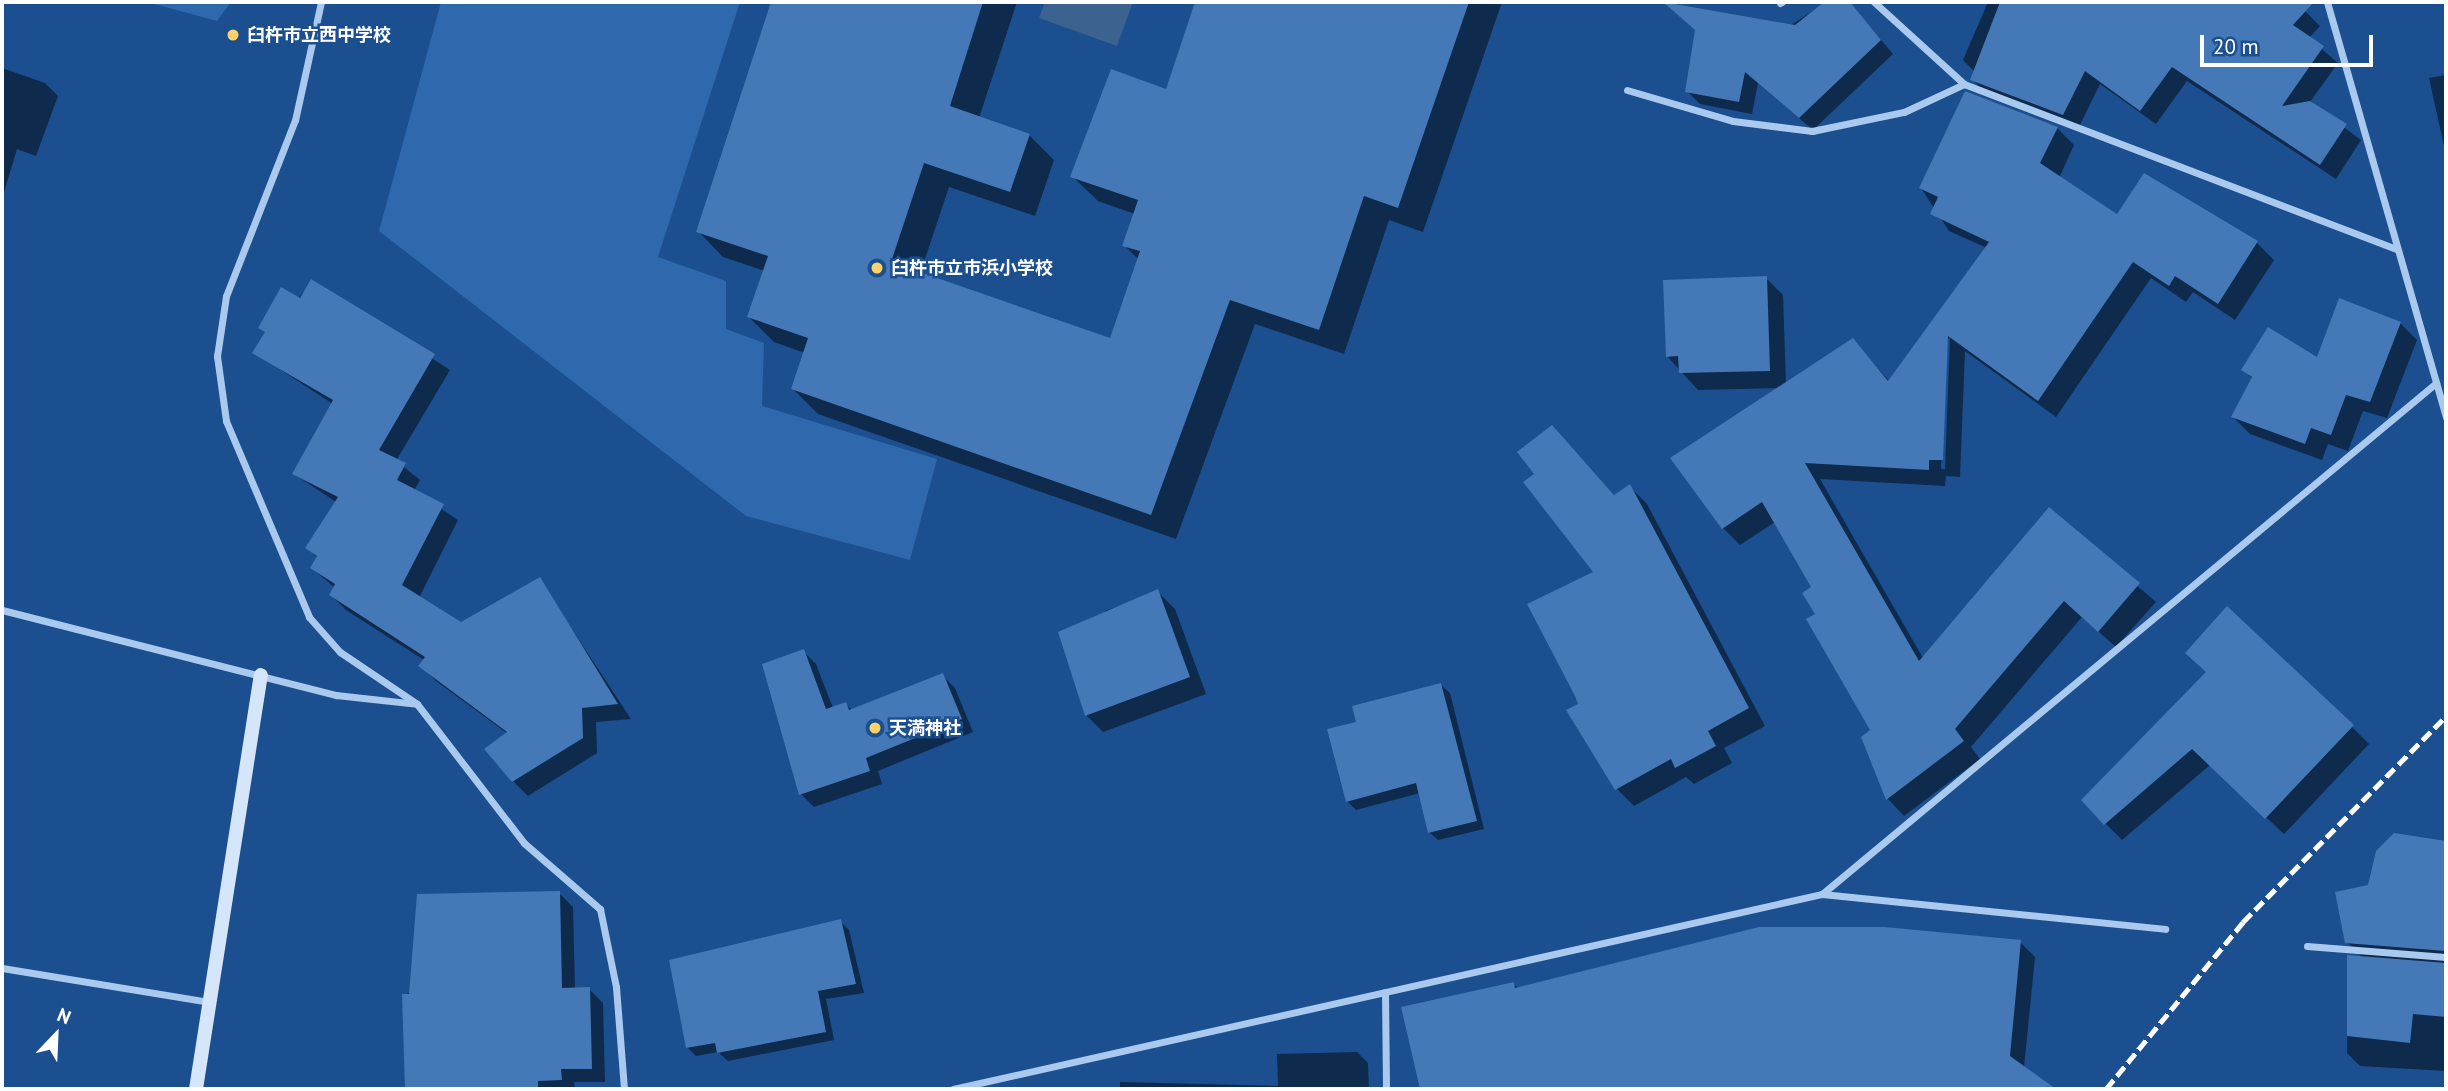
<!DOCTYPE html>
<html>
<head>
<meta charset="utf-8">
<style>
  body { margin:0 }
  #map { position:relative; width:2448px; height:1091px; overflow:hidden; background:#1b4f8f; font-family:"PT Sans","Noto Sans JP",sans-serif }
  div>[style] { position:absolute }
  .green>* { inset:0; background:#2e69ad }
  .water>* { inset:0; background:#3c6290 }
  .shadow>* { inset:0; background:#0007 }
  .building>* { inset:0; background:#4478b7 }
  .street>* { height:7px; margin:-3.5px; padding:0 3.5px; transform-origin:3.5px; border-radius:3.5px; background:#a9c9ee }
  .secondary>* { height:14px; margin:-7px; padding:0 7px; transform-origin:7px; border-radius:7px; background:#d6e6fa }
  .rail>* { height:5px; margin-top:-2.5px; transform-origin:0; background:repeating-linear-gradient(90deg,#fff 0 12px,transparent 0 17px) }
  .dots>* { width:19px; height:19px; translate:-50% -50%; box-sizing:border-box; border:4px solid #1b4f8f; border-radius:50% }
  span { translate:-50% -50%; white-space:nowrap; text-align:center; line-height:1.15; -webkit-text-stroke:5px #1b4f8f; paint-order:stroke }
  .poi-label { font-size:18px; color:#fff; font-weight:700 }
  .left { translate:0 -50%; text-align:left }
  .frame { position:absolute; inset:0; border:4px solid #fff; pointer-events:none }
  .north { position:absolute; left:21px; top:1000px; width:70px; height:70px; -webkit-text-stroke:5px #1b4f8f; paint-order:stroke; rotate:23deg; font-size:19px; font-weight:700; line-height:28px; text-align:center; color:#fff }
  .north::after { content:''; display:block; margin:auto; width:24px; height:32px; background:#fff; clip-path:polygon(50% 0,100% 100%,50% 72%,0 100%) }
  .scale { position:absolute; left:2200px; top:35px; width:173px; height:32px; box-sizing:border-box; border:4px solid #fff; border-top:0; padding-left:9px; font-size:21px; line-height:24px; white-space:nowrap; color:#fff; -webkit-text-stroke:5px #1b4f8f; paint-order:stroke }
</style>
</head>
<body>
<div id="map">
  <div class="green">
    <div style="clip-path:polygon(147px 2px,231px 2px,217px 21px)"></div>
    <div style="clip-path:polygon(441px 2px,740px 2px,658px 257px,726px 281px,726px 329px,764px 343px,762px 406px,937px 459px,910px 560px,746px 516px,379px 231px)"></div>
  </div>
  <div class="water">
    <div style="clip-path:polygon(1045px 2px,1133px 2px,1117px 46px,1039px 18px)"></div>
  </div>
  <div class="shadow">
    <div style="clip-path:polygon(773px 2px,1017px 2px,979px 118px,1029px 135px,1054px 160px,1035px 216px,949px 187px,920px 274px,1111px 340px,1139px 260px,1124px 245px,1135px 214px,1098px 201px,1072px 176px,1167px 91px,1197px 2px,1502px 2px,1423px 232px,1389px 220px,1344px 354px,1255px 324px,1176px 539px,818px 414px,793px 389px,805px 353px,774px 342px,749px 317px,765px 271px,723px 257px,698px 231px)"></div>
    <div style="clip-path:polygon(1827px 2px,1849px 2px,1893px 54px,1813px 130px,1758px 83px,1752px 114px,1700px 104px,1687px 91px)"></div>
    <div style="clip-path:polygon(1988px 2px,2296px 2px,2320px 26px,2309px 38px,2338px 63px,2310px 102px,2361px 140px,2336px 179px,2187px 81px,2156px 124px,2100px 84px,2078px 129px,1987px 94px,1972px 79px,1975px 72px,1963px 60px)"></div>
    <div style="clip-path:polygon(2px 68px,45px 83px,58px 96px,36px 156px,17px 149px,2px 199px)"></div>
    <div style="clip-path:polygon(2446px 75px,2446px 155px,2429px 78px)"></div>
    <div style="clip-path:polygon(evenodd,2057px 128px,2074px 145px,2059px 178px,2118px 216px,2257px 243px,2274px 260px,2235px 320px,2193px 292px,2186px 302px,2151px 278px,2056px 417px,1965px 351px,1960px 477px,1946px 476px,1945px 486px,1820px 479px,1923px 658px,2049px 510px,2156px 602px,2116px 647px,2082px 617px,1971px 747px,1980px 759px,1904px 816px,1888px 799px,1863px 738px,1872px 731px,1818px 615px,1813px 588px,1775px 522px,1740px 545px,1723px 528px,1781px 388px,1698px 390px,1667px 356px,1766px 278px,1783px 295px,1786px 384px,1853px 340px,1890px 382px,1987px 248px,1949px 231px,1921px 188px,2057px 128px,1950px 337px,1945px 469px,1941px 469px,1946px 341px,1950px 337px)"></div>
    <div style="clip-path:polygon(312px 281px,450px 370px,396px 461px,420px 480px,414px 491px,458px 520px,419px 598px,461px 624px,539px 579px,631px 719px,596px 722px,597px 753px,528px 796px,513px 781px,508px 734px,436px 681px,421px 665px,424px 660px,346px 610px,331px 595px,335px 588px,312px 568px,318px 558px,308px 548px,336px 502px,294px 474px,333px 404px,255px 353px)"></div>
    <div style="clip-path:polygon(2400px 323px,2417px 340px,2387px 418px,2363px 411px,2348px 451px,2328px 444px,2322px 460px,2250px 434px,2233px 417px,2253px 379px,2243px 370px,2318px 360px)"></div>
    <div style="clip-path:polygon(1568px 444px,1615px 496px,1630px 487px,1647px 504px,1765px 726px,1724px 748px,1732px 763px,1694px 784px,1686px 777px,1634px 806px,1616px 788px,1580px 705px,1596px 573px)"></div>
    <div style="clip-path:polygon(1158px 592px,1175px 609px,1206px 694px,1103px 732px,1086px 715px,1105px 611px)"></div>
    <div style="clip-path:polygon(803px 651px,816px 664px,833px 708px,845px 704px,852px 710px,942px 675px,955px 688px,973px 732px,878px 771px,882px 784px,814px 807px,801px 794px)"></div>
    <div style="clip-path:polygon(2208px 673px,2352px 727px,2369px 744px,2284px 834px,2210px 765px,2122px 840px,2105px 823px)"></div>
    <div style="clip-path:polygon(1441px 685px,1450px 693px,1484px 829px,1438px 840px,1429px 832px,1420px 793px,1356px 810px,1347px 801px,1358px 724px)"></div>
    <div style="clip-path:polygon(2395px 834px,2446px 843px,2446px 1071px,2360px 1066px,2347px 1053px,2349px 957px,2363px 958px,2347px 942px)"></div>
    <div style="clip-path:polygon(559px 893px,573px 907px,575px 989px,589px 989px,603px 1003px,605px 1082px,574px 1082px,575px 1089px,407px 1089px,404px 996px)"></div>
    <div style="clip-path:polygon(840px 921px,849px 930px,864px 993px,826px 999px,834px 1040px,728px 1061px,718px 1052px,696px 1056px,687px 1047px)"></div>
    <div style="clip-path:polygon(2020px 942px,2035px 957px,2024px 1068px,2050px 1089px,1478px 1089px,1475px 1080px,1433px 1089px,1418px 1075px,1513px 984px,1519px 989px)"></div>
    <div style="clip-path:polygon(1357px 1052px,1368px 1063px,1369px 1089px,1120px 1089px,1120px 1082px,1278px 1086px,1277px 1054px)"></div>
  </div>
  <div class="building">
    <div style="clip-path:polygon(771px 2px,983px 2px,950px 106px,1030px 134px,1010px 192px,924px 163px,891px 262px,1110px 338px,1140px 251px,1122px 246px,1138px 200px,1070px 177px,1111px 69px,1166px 89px,1195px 2px,1469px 2px,1398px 208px,1364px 196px,1319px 330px,1230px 300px,1151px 515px,791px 389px,808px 338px,747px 317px,768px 256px,696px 232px)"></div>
    <div style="clip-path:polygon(1663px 2px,1795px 25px,1824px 2px,1850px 2px,1881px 40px,1799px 118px,1745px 72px,1739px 102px,1685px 92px,1695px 30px)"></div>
    <div style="clip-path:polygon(2000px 2px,2314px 2px,2293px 25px,2324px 46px,2282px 106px,2310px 101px,2347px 124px,2320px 165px,2172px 67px,2140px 111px,2085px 71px,2063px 115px,1970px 80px)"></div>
    <div style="clip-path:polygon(1965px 91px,2058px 127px,2040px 163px,2117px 214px,2144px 173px,2258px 241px,2218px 304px,2175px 276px,2169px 286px,2133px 262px,2038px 401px,1948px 336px,1943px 460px,1929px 460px,1929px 470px,1805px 463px,1919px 661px,2049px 507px,2140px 583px,2098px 632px,2064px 601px,1955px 729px,1964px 741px,1886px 800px,1861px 737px,1870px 730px,1806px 619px,1815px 614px,1802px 593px,1811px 587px,1762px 502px,1722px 529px,1670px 458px,1853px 338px,1888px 381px,1989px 242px,1930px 214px,1938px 197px,1919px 188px)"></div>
    <div style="clip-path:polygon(1767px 276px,1770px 371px,1679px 373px,1678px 356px,1666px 357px,1663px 280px)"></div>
    <div style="clip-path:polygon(311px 279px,435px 354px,379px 450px,406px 463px,397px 480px,444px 504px,402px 585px,461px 622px,540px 577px,618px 704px,582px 708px,583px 738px,512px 782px,484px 749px,507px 732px,418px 666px,425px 657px,329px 595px,335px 584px,310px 568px,317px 556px,305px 548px,338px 497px,292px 474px,333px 400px,252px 353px,265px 332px,258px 328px,281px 287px,300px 298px)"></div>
    <div style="clip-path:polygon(2339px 298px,2401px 322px,2370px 402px,2346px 395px,2331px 435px,2311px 428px,2305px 444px,2231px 417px,2252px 377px,2241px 370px,2268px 327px,2317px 357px)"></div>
    <div style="clip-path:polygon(1552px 425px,1614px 495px,1630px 484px,1749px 708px,1708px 731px,1716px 746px,1675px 768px,1671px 759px,1615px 790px,1566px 710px,1578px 704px,1575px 696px,1527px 604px,1593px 572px,1523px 482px,1534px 474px,1517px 452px)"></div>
    <div style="clip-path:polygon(1158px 589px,1190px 677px,1085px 716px,1058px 632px)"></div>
    <div style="clip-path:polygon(2227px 606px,2354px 725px,2265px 819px,2192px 749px,2104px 825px,2081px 800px,2206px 672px,2185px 653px)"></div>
    <div style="clip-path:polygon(804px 649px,826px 709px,846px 702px,849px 710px,943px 673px,962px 719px,866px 758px,870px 771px,799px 795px,762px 664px)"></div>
    <div style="clip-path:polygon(1441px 683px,1477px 821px,1428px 833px,1416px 783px,1346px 802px,1327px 729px,1356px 722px,1352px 706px)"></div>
    <div style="clip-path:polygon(2394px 833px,2446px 841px,2446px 951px,2345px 943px,2335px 892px,2368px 885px,2376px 851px)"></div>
    <div style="clip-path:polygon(560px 891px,562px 988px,590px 987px,592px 1069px,561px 1069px,562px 1080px,538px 1081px,538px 1089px,405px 1089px,402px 994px,409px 994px,417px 894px)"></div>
    <div style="clip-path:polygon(841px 919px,856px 984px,818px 991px,826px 1032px,717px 1053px,715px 1043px,686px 1048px,669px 960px)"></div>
    <div style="clip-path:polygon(1759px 927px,1885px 927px,2021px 940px,2010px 1056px,2056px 1089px,1420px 1089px,1401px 1007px,1514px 982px,1515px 988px)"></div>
    <div style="clip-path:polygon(2347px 955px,2446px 963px,2446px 1017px,2413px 1014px,2410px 1043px,2347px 1036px)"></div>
  </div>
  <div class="street">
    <div style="left:321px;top:2px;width:121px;rotate:102.4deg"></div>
    <div style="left:295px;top:120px;width:189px;rotate:111.4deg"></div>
    <div style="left:226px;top:296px;width:61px;rotate:98.5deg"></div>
    <div style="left:217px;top:356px;width:66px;rotate:82.1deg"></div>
    <div style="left:226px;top:421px;width:213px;rotate:67deg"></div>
    <div style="left:309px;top:617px;width:47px;rotate:48.5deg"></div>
    <div style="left:340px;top:652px;width:93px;rotate:34deg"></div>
    <div style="left:417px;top:704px;width:175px;rotate:52.4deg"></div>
    <div style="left:524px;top:843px;width:101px;rotate:41deg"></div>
    <div style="left:600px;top:909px;width:80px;rotate:78.4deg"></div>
    <div style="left:616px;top:987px;width:102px;rotate:85.5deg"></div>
    <div style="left:1874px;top:2px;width:122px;rotate:42.3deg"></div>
    <div style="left:1964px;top:84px;width:462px;rotate:20.9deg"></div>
    <div style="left:2327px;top:2px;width:433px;rotate:74deg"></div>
    <div style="left:1780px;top:3px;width:2px;rotate:-27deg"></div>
    <div style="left:1627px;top:90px;width:110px;rotate:16.3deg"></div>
    <div style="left:1733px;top:121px;width:80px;rotate:7.2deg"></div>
    <div style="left:1812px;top:131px;width:94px;rotate:-11.7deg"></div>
    <div style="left:1904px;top:112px;width:66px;rotate:-25deg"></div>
    <div style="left:2px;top:610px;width:345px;rotate:14.3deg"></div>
    <div style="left:336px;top:695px;width:81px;rotate:6.3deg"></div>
    <div style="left:1822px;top:894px;width:799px;rotate:-39.77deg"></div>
    <div style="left:2307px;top:946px;width:139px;rotate:4.5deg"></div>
    <div style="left:2px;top:968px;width:211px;rotate:9.3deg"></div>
    <div style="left:1385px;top:992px;width:97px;rotate:89.4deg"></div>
    <div style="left:953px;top:1089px;width:891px;rotate:-12.65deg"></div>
    <div style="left:1822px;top:894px;width:345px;rotate:5.8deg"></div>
  </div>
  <div class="secondary">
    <div style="left:196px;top:1089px;width:419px;rotate:-81.1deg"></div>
  </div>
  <div class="rail">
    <div style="left:2106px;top:1089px;width:216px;rotate:-50.6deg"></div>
    <div style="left:2243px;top:922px;width:289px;rotate:-45.4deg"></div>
  </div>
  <div class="dots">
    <div style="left:233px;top:35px;background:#ffd166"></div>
    <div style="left:877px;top:268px;background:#ffd166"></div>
    <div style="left:875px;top:728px;background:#ffd166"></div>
  </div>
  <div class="poi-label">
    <span class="left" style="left:247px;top:35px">臼杵市立西中学校</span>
    <span class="left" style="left:891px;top:268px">臼杵市立市浜小学校</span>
    <span class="left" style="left:889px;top:728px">天満神社</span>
  </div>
  <div class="frame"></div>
  <div class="north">N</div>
  <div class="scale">20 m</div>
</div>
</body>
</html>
